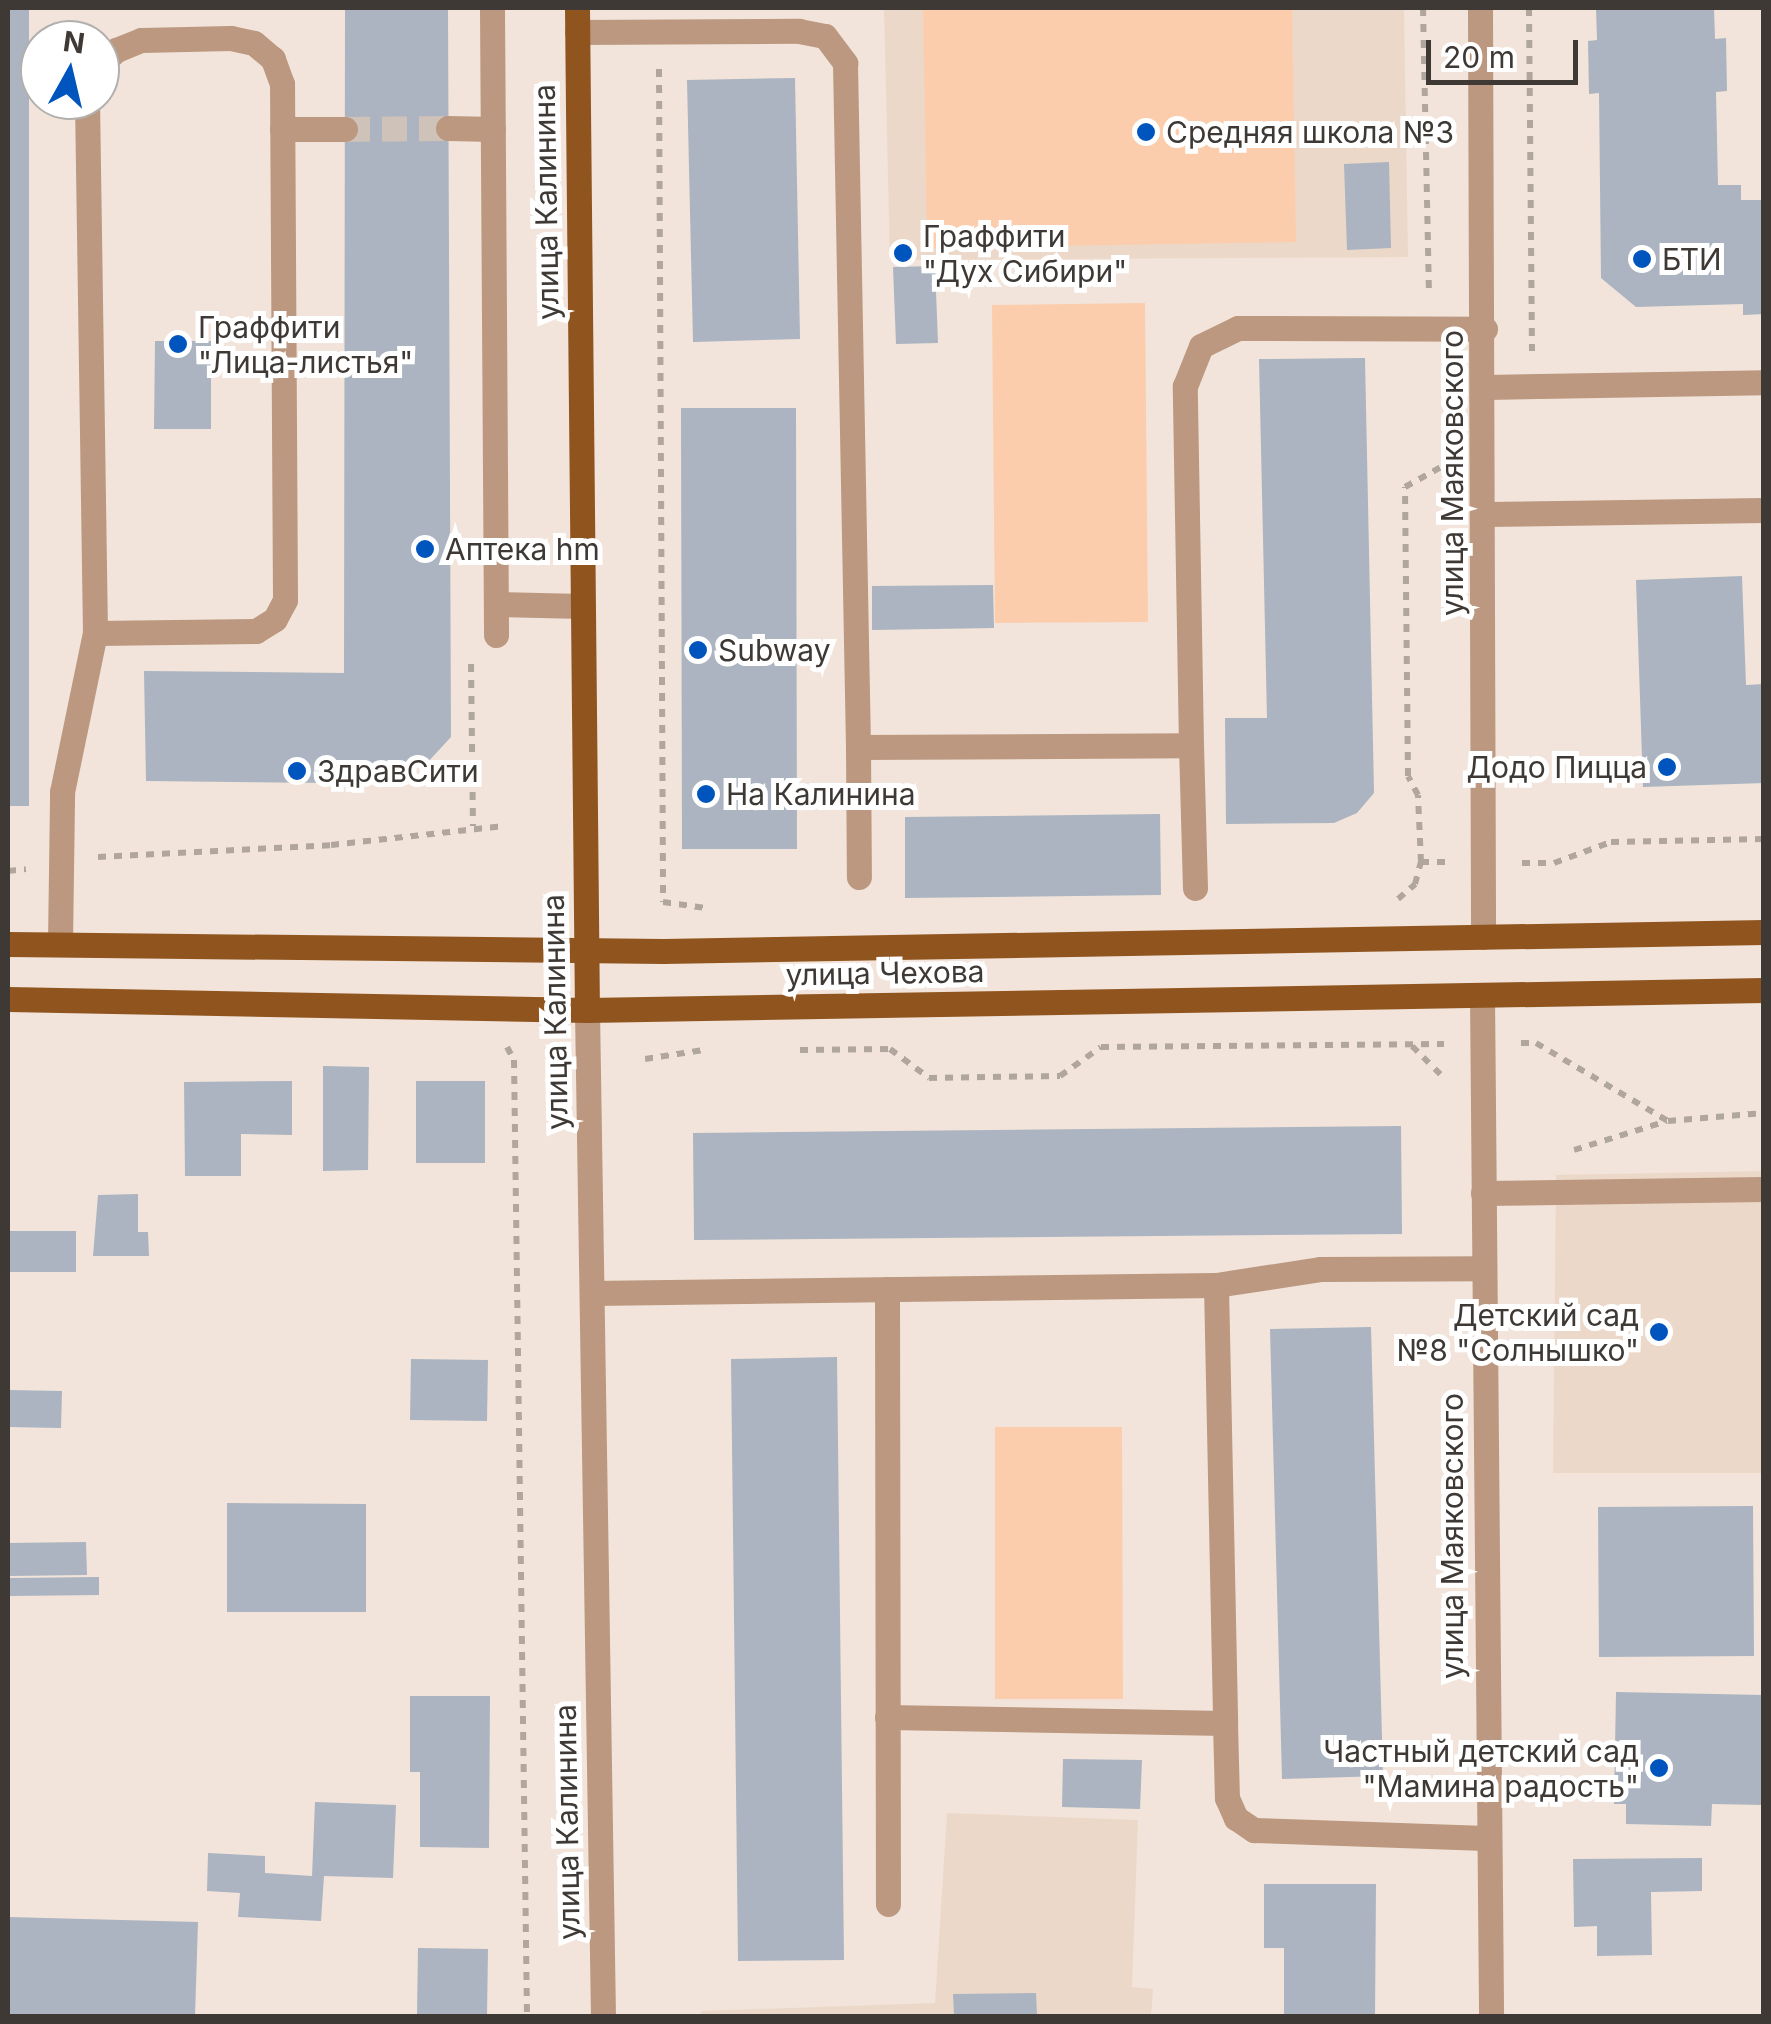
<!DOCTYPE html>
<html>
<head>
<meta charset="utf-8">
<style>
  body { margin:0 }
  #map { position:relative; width:1771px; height:2024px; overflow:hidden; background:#f2e4da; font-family:Inter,sans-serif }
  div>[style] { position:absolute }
  .built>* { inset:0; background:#ebd8c9 }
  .green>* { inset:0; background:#fbcdac }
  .building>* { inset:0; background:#abb4c0 }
  .minor-tunnel>* { height:25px; margin-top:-12.5px; transform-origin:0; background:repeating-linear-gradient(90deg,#cec2b9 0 25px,transparent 0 37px) }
  .path>* { height:6px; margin-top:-3px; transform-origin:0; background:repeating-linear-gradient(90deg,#b0a69e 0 8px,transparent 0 16px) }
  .minor>* { height:25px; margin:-12.5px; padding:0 12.5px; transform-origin:12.5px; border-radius:12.5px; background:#bb987f }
  .major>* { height:25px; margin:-12.5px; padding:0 12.5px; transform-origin:12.5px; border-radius:12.5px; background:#90551f }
  .dots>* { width:28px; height:28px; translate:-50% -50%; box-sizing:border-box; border:5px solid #fff; border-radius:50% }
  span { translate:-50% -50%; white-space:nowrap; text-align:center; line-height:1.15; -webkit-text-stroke:10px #fff; paint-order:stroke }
  .poi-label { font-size:30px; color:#3e3935 }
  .left { translate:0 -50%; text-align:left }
  .right { translate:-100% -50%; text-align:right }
  .street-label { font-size:30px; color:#3e3935 }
  .frame { position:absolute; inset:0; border:10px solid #3e3935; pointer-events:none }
  .north { position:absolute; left:20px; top:20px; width:100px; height:100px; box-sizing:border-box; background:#fff; border:2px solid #b2b0ae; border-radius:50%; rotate:8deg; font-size:28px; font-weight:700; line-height:40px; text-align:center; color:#3e3935 }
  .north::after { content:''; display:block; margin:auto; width:35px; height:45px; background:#0054bd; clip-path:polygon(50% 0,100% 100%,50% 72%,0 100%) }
  .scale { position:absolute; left:1426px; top:40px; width:152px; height:45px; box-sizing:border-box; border:5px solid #3e3935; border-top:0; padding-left:12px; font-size:30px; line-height:35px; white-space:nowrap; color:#3e3935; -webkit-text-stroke:8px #fff; paint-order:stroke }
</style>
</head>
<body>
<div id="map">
  <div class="built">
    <div style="clip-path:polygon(884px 8px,1404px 8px,1408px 257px,890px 260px)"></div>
    <div style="clip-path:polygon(1763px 1171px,1763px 1473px,1553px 1473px,1556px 1175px)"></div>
    <div style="clip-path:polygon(947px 1813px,1138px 1820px,1132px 1987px,1153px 1989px,1151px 2016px,701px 2016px,701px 2011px,935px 2003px)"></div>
  </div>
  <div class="green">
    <div style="clip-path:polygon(923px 8px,1292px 8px,1296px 242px,927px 248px)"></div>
    <div style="clip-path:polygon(1145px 303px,1148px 622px,995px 623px,992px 305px)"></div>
    <div style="clip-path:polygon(995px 1427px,1122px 1427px,1123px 1699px,995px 1699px)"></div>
  </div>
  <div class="building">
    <div style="clip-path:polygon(8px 8px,29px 8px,29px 806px,8px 806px)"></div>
    <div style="clip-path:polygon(345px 8px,448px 8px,451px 737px,426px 764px,334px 772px,334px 783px,146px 781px,144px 671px,344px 673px)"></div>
    <div style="clip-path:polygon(1596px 8px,1714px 8px,1715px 39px,1726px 38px,1727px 91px,1716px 92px,1718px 185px,1741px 185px,1741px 200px,1764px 200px,1764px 314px,1743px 315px,1743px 304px,1636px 307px,1601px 278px,1599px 93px,1589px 94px,1588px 41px,1597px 40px)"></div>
    <div style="clip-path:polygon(795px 78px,800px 339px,693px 342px,687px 80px)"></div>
    <div style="clip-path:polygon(1389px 162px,1391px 248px,1347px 250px,1344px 164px)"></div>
    <div style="clip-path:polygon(935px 266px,938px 343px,896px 344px,893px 267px)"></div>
    <div style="clip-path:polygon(155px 341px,211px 341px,211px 429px,154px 429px)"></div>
    <div style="clip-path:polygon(1365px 358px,1374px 793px,1357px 813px,1334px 823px,1226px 824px,1225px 718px,1267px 718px,1259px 359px)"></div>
    <div style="clip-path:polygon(681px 408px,796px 408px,797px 849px,682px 849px)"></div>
    <div style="clip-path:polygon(1742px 576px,1746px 685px,1764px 684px,1764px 783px,1643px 787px,1636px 580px)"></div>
    <div style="clip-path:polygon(993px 585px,994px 628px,872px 630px,872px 586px)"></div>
    <div style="clip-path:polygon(1160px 814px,1161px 895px,905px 898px,905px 817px)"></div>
    <div style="clip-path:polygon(323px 1066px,369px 1067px,368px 1170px,323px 1171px)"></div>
    <div style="clip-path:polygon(292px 1081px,292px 1135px,241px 1134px,241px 1176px,185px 1176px,184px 1082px)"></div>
    <div style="clip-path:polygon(416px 1081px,485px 1081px,485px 1163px,416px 1163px)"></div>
    <div style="clip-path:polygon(1401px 1126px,1402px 1234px,694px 1240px,693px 1133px)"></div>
    <div style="clip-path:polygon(138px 1194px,138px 1232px,148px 1232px,149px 1256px,93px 1256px,98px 1195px)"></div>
    <div style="clip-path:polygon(8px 1231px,76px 1231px,76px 1272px,8px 1272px)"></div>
    <div style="clip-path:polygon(1371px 1327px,1383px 1776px,1282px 1779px,1270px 1329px)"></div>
    <div style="clip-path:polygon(837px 1357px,844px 1960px,738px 1961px,731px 1359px)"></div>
    <div style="clip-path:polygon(411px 1359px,488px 1360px,487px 1421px,410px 1420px)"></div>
    <div style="clip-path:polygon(8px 1390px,62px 1391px,61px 1428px,8px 1427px)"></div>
    <div style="clip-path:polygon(227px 1503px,366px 1504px,366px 1612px,227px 1612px)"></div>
    <div style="clip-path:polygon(1753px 1506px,1754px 1656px,1599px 1657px,1598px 1507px)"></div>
    <div style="clip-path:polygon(86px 1542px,87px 1575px,9px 1576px,8px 1543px)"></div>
    <div style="clip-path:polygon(99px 1577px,99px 1595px,9px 1596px,8px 1578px)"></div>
    <div style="clip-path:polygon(1616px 1692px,1764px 1695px,1764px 1805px,1712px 1804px,1711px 1826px,1626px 1824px,1626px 1804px,1614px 1804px)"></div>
    <div style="clip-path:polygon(410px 1696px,490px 1696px,489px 1848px,420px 1847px,420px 1772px,410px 1772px)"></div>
    <div style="clip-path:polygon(1063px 1759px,1142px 1760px,1140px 1809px,1062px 1807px)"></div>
    <div style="clip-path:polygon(315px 1802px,396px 1805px,393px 1878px,324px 1876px,321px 1921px,238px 1917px,240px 1893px,207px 1891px,208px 1853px,265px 1856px,265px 1873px,312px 1876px)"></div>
    <div style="clip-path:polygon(1702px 1858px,1702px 1891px,1651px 1892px,1652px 1955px,1597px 1956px,1597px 1926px,1574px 1927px,1573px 1859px)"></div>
    <div style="clip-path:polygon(1264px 1884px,1376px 1884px,1375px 2016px,1284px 2016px,1284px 1948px,1264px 1948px)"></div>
    <div style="clip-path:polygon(8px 1917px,198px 1922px,195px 2016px,8px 2016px)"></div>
    <div style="clip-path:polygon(418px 1948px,488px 1949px,487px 2016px,417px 2016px)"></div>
    <div style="clip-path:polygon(1036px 1993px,1037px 2016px,954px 2016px,953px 1994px)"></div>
  </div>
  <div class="minor-tunnel">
    <div style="left:345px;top:129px;width:103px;rotate:-0.6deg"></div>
  </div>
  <div class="path">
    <div style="left:1423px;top:8px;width:286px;rotate:88.8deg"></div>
    <div style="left:1529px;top:8px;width:343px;rotate:89.5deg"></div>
    <div style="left:659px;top:69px;width:833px;rotate:89.72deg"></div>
    <div style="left:663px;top:902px;width:43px;rotate:7.9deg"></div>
    <div style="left:471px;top:664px;width:162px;rotate:89.3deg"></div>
    <div style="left:98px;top:857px;width:233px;rotate:-2.9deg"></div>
    <div style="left:331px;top:845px;width:174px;rotate:-6.3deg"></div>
    <div style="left:1421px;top:862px;width:24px"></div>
    <div style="left:1522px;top:863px;width:32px"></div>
    <div style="left:1554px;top:863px;width:61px;rotate:-20.2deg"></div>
    <div style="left:1611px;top:842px;width:153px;rotate:-1.1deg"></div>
    <div style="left:8px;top:871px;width:18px;rotate:-6deg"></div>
    <div style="left:1398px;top:899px;width:23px;rotate:-41deg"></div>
    <div style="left:1415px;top:884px;width:23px;rotate:-75deg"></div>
    <div style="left:1421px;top:862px;width:67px;rotate:-92.6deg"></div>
    <div style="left:1418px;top:795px;width:21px;rotate:-118deg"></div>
    <div style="left:1408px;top:776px;width:289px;rotate:-90.6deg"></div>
    <div style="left:1405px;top:487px;width:43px;rotate:-28.9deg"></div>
    <div style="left:1521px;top:1043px;width:15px"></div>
    <div style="left:1536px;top:1043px;width:153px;rotate:30.6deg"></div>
    <div style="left:1668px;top:1121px;width:96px;rotate:-4.8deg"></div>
    <div style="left:1412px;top:1046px;width:42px;rotate:45deg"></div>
    <div style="left:507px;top:1047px;width:15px;rotate:62deg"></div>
    <div style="left:514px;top:1060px;width:956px;rotate:89.22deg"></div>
    <div style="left:800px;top:1050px;width:90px;rotate:-0.6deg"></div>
    <div style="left:890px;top:1049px;width:49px;rotate:36.6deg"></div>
    <div style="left:929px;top:1078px;width:131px;rotate:-0.9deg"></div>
    <div style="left:1060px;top:1076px;width:50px;rotate:-35.3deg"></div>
    <div style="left:1101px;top:1047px;width:343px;rotate:-0.5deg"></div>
    <div style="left:645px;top:1059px;width:59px;rotate:-8.8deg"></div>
    <div style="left:1574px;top:1150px;width:97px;rotate:-17.3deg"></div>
  </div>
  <div class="minor">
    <div style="left:492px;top:8px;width:627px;rotate:89.63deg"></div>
    <div style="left:1480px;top:8px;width:929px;rotate:89.81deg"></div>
    <div style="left:577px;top:32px;width:222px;rotate:-0.3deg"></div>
    <div style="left:799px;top:31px;width:26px;rotate:11deg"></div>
    <div style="left:825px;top:36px;width:34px;rotate:53deg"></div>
    <div style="left:845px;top:63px;width:684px;rotate:88.91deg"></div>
    <div style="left:858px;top:747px;width:333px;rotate:-0.3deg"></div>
    <div style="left:1191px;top:745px;width:359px;rotate:-91deg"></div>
    <div style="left:1185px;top:386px;width:43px;rotate:-68.2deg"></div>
    <div style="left:1201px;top:346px;width:41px;rotate:-25.9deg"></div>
    <div style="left:1238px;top:328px;width:247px;rotate:0.2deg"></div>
    <div style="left:448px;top:128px;width:45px;rotate:1.3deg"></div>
    <div style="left:282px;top:129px;width:63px"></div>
    <div style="left:1486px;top:387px;width:278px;rotate:-1deg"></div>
    <div style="left:1485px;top:514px;width:279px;rotate:-0.8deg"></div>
    <div style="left:497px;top:604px;width:85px;rotate:1.3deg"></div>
    <div style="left:95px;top:633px;width:161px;rotate:-0.7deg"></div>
    <div style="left:256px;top:631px;width:22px;rotate:-32deg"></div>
    <div style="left:275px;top:619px;width:21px;rotate:-62deg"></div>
    <div style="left:285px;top:600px;width:516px;rotate:-90.33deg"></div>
    <div style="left:282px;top:84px;width:27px;rotate:-110deg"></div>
    <div style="left:273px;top:59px;width:25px;rotate:-140deg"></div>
    <div style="left:254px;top:43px;width:24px;rotate:-168deg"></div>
    <div style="left:231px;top:38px;width:90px;rotate:178.7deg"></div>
    <div style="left:141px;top:40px;width:27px;rotate:158deg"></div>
    <div style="left:116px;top:50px;width:22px;rotate:137deg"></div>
    <div style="left:1191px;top:745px;width:143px;rotate:88.4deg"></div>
    <div style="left:858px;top:747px;width:130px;rotate:89.6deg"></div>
    <div style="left:60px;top:943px;width:151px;rotate:-89.2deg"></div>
    <div style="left:62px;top:792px;width:162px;rotate:-78.3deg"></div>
    <div style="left:95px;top:633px;width:533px;rotate:-90.86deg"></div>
    <div style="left:1482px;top:995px;width:1021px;rotate:89.49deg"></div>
    <div style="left:587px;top:1010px;width:1006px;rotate:89.09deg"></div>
    <div style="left:1483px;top:1193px;width:281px;rotate:-0.8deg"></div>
    <div style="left:1216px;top:1285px;width:438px;rotate:88.8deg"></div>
    <div style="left:887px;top:1289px;width:615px;rotate:89.91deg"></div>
    <div style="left:592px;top:1293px;width:624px;rotate:-0.73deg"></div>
    <div style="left:1216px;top:1285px;width:105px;rotate:-8.7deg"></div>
    <div style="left:1320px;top:1269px;width:164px;rotate:-0.3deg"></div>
    <div style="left:887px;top:1717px;width:338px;rotate:1deg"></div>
    <div style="left:1225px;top:1723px;width:75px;rotate:88.5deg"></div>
    <div style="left:1227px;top:1798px;width:22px;rotate:66deg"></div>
    <div style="left:1236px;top:1818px;width:22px;rotate:34deg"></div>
    <div style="left:1254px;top:1830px;width:232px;rotate:2deg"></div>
  </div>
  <div class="major">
    <div style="left:577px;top:8px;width:1002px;rotate:89.43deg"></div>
    <div style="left:8px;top:944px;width:655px;rotate:0.61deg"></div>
    <div style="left:663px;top:951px;width:1101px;rotate:-0.99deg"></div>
    <div style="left:8px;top:999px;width:579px;rotate:1.09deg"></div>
    <div style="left:587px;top:1010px;width:1177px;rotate:-0.97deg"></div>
  </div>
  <div class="dots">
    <div style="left:1146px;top:132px;background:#0054bd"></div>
    <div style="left:903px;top:253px;background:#0054bd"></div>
    <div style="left:1642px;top:259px;background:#0054bd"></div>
    <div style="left:178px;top:344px;background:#0054bd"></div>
    <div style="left:425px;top:549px;background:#0054bd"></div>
    <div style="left:698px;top:650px;background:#0054bd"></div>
    <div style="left:1667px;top:767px;background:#0054bd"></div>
    <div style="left:297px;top:771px;background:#0054bd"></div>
    <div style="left:706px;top:794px;background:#0054bd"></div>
    <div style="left:1659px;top:1332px;background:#0054bd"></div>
    <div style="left:1659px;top:1768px;background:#0054bd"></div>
  </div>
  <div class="poi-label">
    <span class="left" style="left:1166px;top:132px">Средняя школа №3</span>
    <span class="left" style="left:923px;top:253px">Граффити<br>"Дух Сибири"</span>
    <span class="left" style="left:1662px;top:259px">БТИ</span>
    <span class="left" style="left:198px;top:344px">Граффити<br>"Лица-листья"</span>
    <span class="left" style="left:445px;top:549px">Аптека hm</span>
    <span class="left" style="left:718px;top:650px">Subway</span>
    <span class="right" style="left:1647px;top:767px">Додо Пицца</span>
    <span class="left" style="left:317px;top:771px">ЗдравСити</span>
    <span class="left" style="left:726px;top:794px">На Калинина</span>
    <span class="right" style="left:1639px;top:1332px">Детский сад<br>№8 "Солнышко"</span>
    <span class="right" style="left:1639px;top:1768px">Частный детский сад<br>"Мамина радость"</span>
  </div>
  <div class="street-label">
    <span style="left:546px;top:202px;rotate:-91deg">улица Калинина</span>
    <span style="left:1452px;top:473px;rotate:-90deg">улица Маяковского</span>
    <span style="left:885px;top:973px;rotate:-1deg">улица Чехова</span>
    <span style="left:555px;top:1012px;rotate:-91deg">улица Калинина</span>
    <span style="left:1452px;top:1536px;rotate:-90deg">улица Маяковского</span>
    <span style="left:567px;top:1822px;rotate:-91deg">улица Калинина</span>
  </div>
  <div class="frame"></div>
  <div class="north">N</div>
  <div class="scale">20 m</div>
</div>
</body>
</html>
